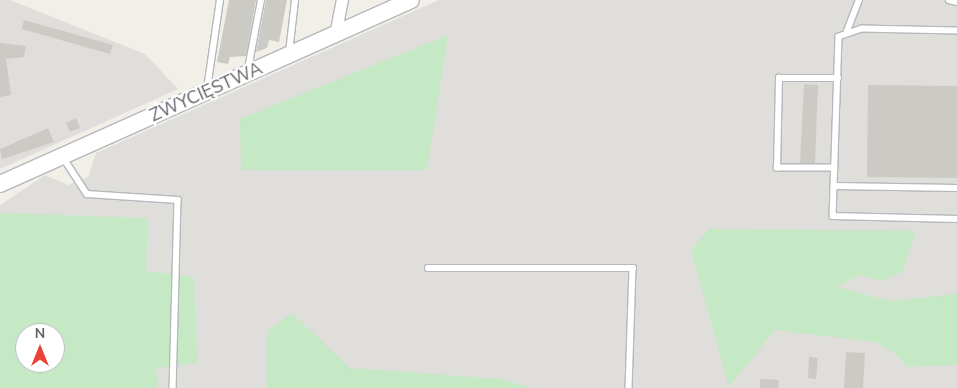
<!DOCTYPE html>
<html>
<head>
<meta charset="utf-8">
<style>
  body { margin:0 }
  #map { position:relative; width:957px; height:388px; overflow:hidden; background:#f1efe8; font-family:"Nunito Sans",sans-serif }
  div>[style] { position:absolute }
  .industrial>* { inset:0; background:#e0deda }
  .green>* { inset:0; background:#c5e8c5 }
  .building>* { inset:0; background:#cccac5 }
  .roads { filter:drop-shadow(1px 0 #b5b8bc) drop-shadow(-1px 0 #b5b8bc) drop-shadow(0 1px #b5b8bc) drop-shadow(0 -1px #b5b8bc) }
  .lane>* { height:5.5px; margin:-2.75px; padding:0 2.75px; transform-origin:2.75px; border-radius:2.75px; background:#fff }
  .street>* { height:11px; margin:-5.5px; padding:0 5.5px; transform-origin:5.5px; border-radius:5.5px; background:#fff }
  .secondary>* { height:16px; margin:-8px; padding:0 8px; transform-origin:8px; border-radius:8px; background:#fff }
  span { translate:-50% -50%; white-space:nowrap; text-align:center; line-height:1.15; -webkit-text-stroke:4.5px #fff; paint-order:stroke }
  .street-label { font-size:18px; color:#5f6368 }
  .north { position:absolute; left:15px; top:323px; width:50px; height:50px; box-sizing:border-box; background:#fff; border:1px solid #bfc1c3; border-radius:50%; rotate:0deg; font-size:14px; font-weight:700; line-height:20px; text-align:center; color:#5f6368 }
  .north::after { content:''; display:block; margin:auto; width:18px; height:22px; background:#ea4335; clip-path:polygon(50% 0,100% 100%,50% 72%,0 100%) }
</style>
</head>
<body>
<div id="map">
  <div class="industrial">
    <div style="clip-path:polygon(0 0,10px 0,145px 54px,178px 89px,0 169px)"></div>
    <div style="clip-path:polygon(evenodd,439px 0,957px 0,957px 388px,0 388px,0 205px,45px 175px,68px 185px,88px 177px,96px 153px,439px 0,25px 333px,55px 333px,55px 363px,25px 363px,25px 333px)"></div>
  </div>
  <div class="green">
    <div style="clip-path:polygon(448px 35px,427px 170px,241px 170px,240px 119px)"></div>
    <div style="clip-path:polygon(evenodd,0 213px,148px 218px,146px 271px,194px 277px,197px 363px,156px 368px,158px 388px,0 388px,0 213px,25px 333px,55px 333px,55px 363px,25px 363px,25px 333px)"></div>
    <div style="clip-path:polygon(709px 229px,916px 231px,902px 272px,883px 281px,859px 275px,837px 287px,890px 301px,957px 294px,957px 365px,906px 367px,895px 353px,875px 342px,775px 330px,729px 387px,691px 250px)"></div>
    <div style="clip-path:polygon(292px 313px,350px 368px,501px 379px,533px 388px,267px 388px,267px 331px)"></div>
  </div>
  <div class="building">
    <div style="clip-path:polygon(229px 0,256px 0,246px 56px,230px 57px,228px 64px,217px 62px)"></div>
    <div style="clip-path:polygon(266px 0,287px 0,279px 42px,269px 40px,267px 48px,256px 52px)"></div>
    <div style="clip-path:polygon(24px 20px,113px 45px,110px 54px,22px 29px)"></div>
    <div style="clip-path:polygon(0 43px,26px 46px,24px 57px,6px 59px,11px 95px,0 97px)"></div>
    <div style="clip-path:polygon(804px 84px,818px 85px,815px 163px,800px 163px)"></div>
    <div style="clip-path:polygon(868px 85px,957px 86px,957px 178px,867px 177px)"></div>
    <div style="clip-path:polygon(76px 118px,80px 128px,70px 132px,66px 123px)"></div>
    <div style="clip-path:polygon(48px 128px,54px 142px,2px 159px,0 149px)"></div>
    <div style="clip-path:polygon(846px 352px,865px 353px,863px 388px,844px 388px)"></div>
    <div style="clip-path:polygon(809px 357px,818px 358px,816px 379px,808px 378px)"></div>
    <div style="clip-path:polygon(760px 379px,779px 380px,778px 388px,760px 388px)"></div>
  </div>
  <div class="roads">
    <div class="lane">
      <div style="left:949px;top:0;width:8px;rotate:14deg"></div>
      <div style="left:847px;top:31px;width:33px;rotate:-69deg"></div>
      <div style="left:957px;top:31px;width:95px;rotate:-178.8deg"></div>
      <div style="left:862px;top:29px;width:24px;rotate:161deg"></div>
      <div style="left:839px;top:37px;width:179px;rotate:91.9deg"></div>
      <div style="left:833px;top:216px;width:124px;rotate:1.4deg"></div>
      <div style="left:289px;top:53px;width:53px;rotate:-83.5deg"></div>
      <div style="left:248px;top:69px;width:70px;rotate:-79.3deg"></div>
      <div style="left:207px;top:89px;width:90px;rotate:-81.7deg"></div>
      <div style="left:63px;top:157px;width:44px;rotate:57deg"></div>
      <div style="left:87px;top:194px;width:91px;rotate:3.8deg"></div>
      <div style="left:178px;top:200px;width:188px;rotate:91.5deg"></div>
      <div style="left:835px;top:168px;width:58px;rotate:180deg"></div>
      <div style="left:777px;top:168px;width:90px;rotate:-88.7deg"></div>
      <div style="left:779px;top:78px;width:59px"></div>
      <div style="left:834px;top:186px;width:123px;rotate:0.9deg"></div>
      <div style="left:428px;top:268px;width:205px"></div>
      <div style="left:633px;top:268px;width:120px;rotate:91.9deg"></div>
    </div>
    <div class="street">
      <div style="left:335px;top:35px;width:36px;rotate:-79deg"></div>
    </div>
    <div class="secondary">
      <div style="left:0;top:184px;width:450px;rotate:-24.1deg"></div>
    </div>
  </div>
  <div class="street-label">
    <span style="left:206px;top:92px;rotate:-24deg">ZWYCIĘSTWA</span>
  </div>
  <div class="north">N</div>
</div>
</body>
</html>
